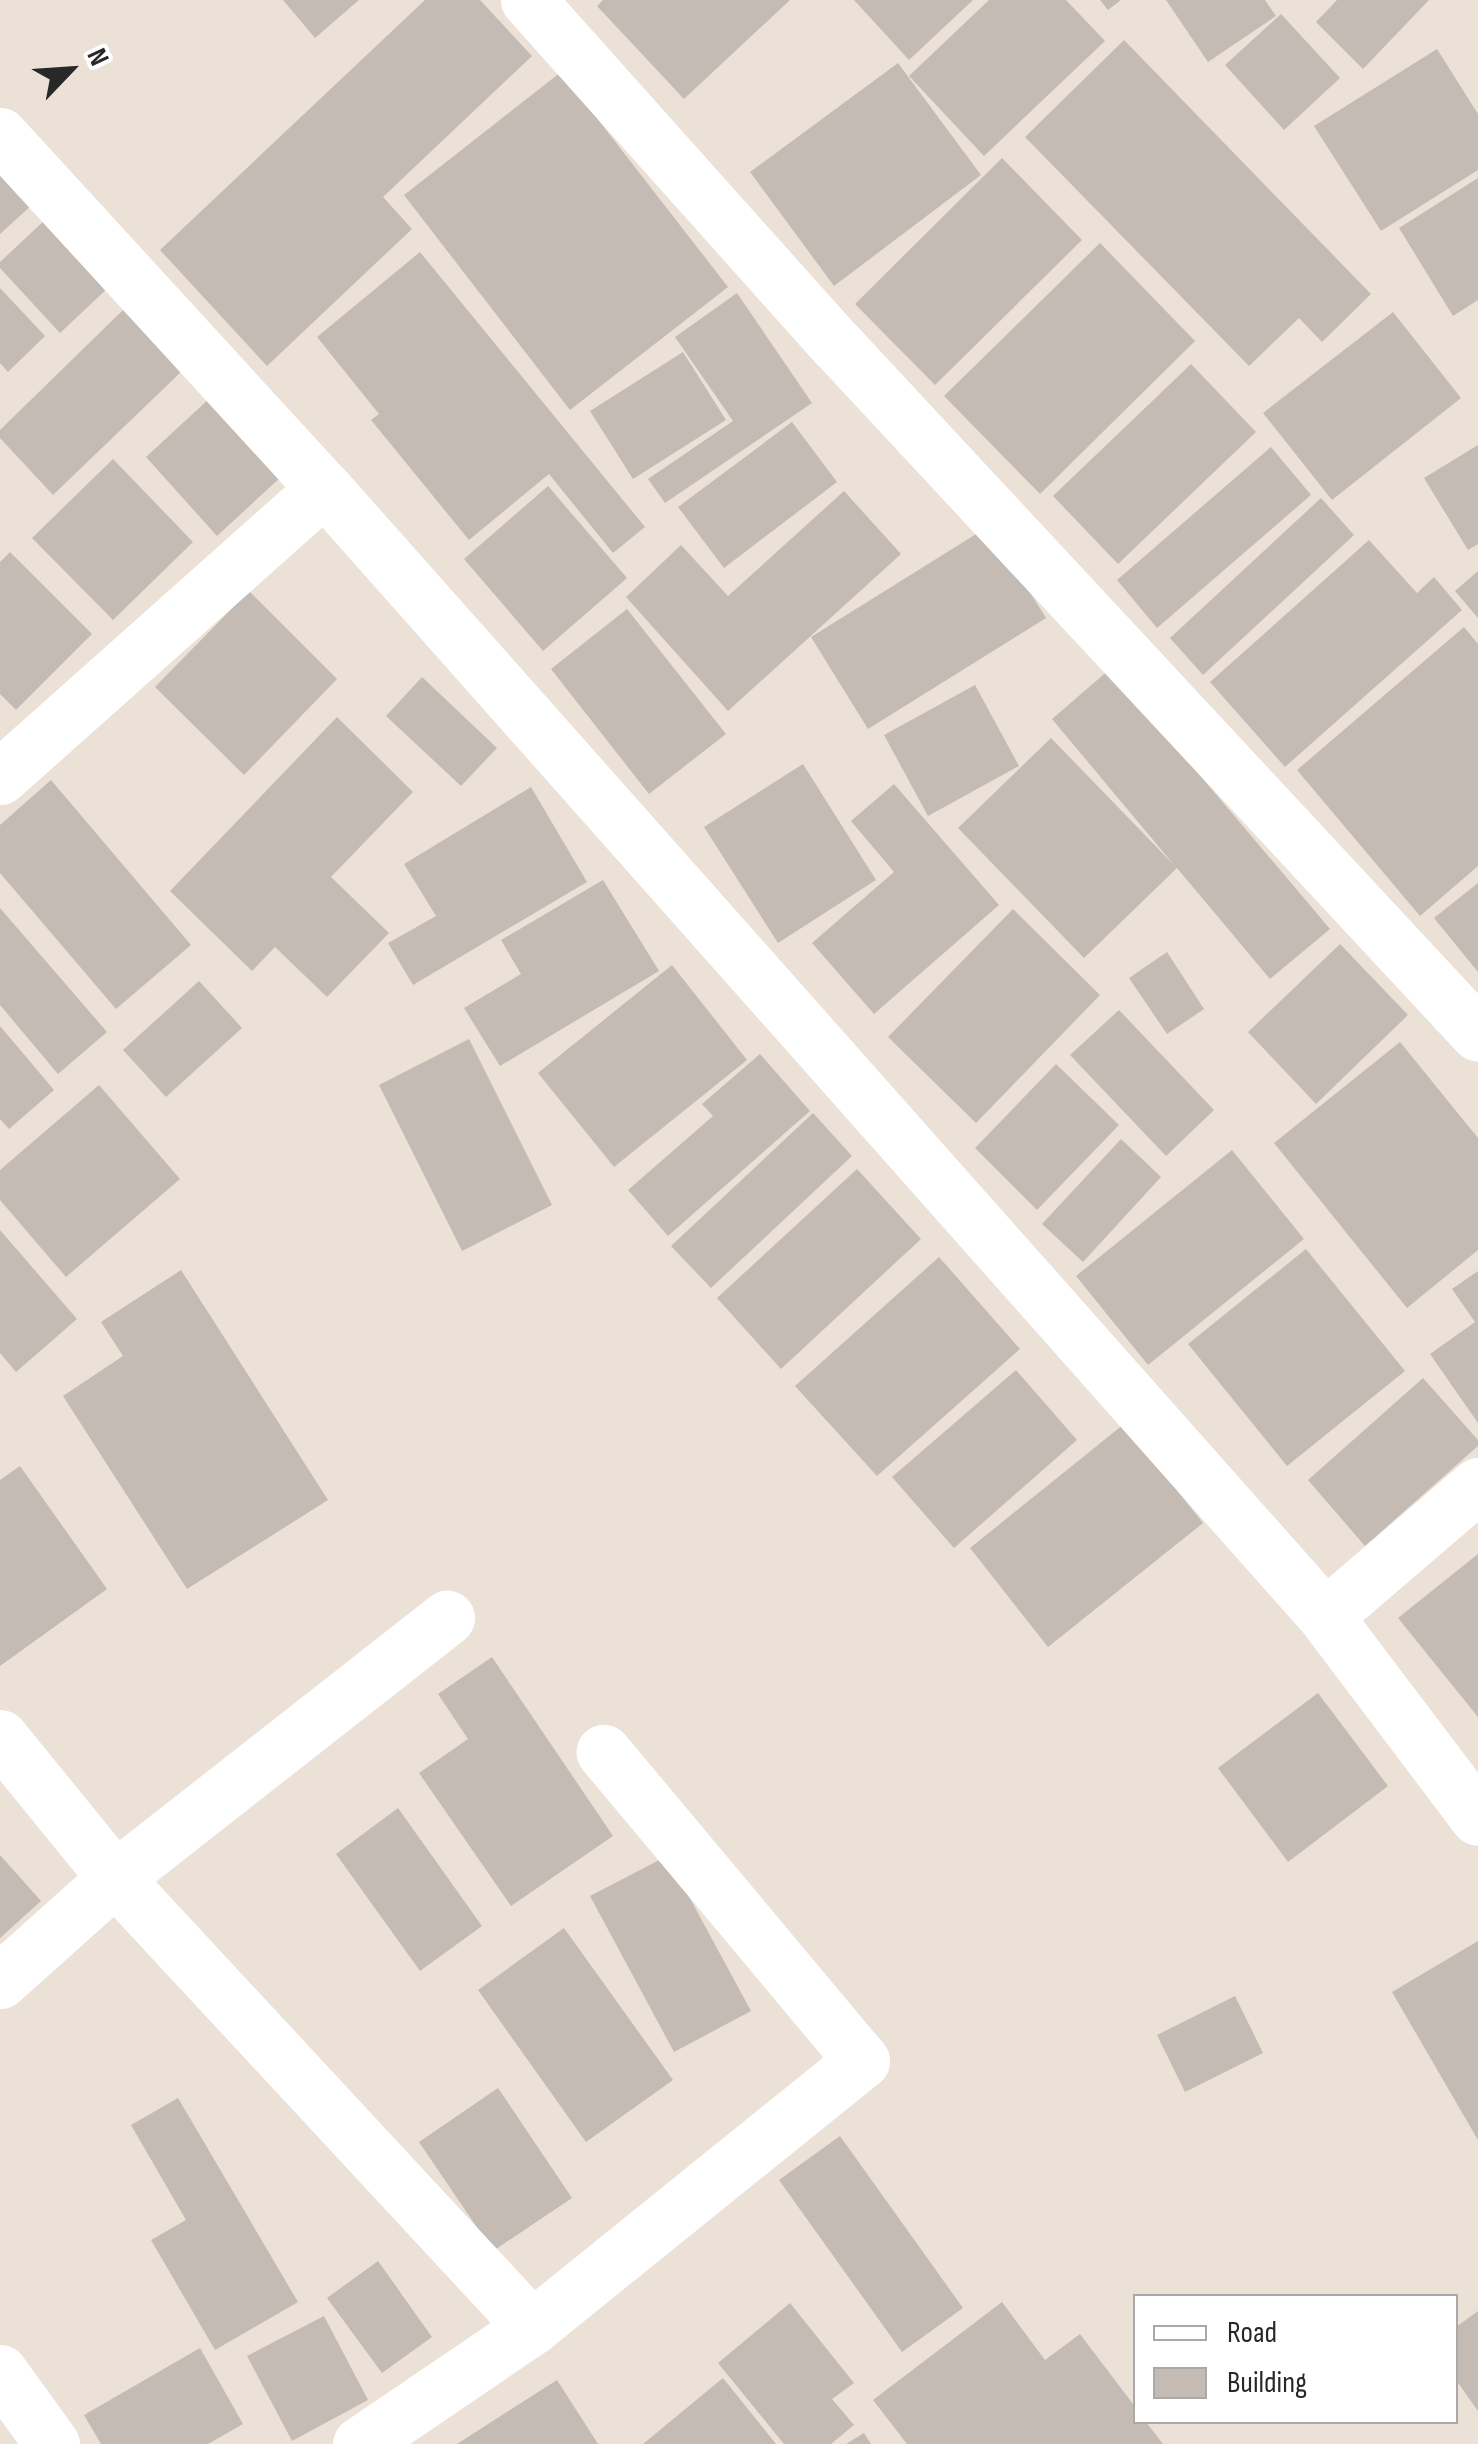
<!DOCTYPE html>
<html>
<head>
<meta charset="utf-8">
<style>
  body { margin:0 }
  #map { position:relative; width:1478px; height:2444px; overflow:hidden; background:#ece1d7; font-family:"Sofia Sans Condensed",sans-serif }
  div>[style] { position:absolute }
  .building>* { inset:0; background:#c3bbb4 }
  .street>* { height:55px; margin:-27.5px; padding:0 27.5px; transform-origin:27.5px; border-radius:27.5px; background:#fff }
  span { translate:-50% -50%; white-space:nowrap; text-align:center; line-height:1.15; -webkit-text-stroke:9px #fff; paint-order:stroke }
  .legend { position:absolute; left:1133px; top:2294px; width:325px; height:130px; box-sizing:border-box; background:#fff; border:2px solid #a9a9a9; margin:0; padding:12px 18px; list-style:none; font-size:30px; color:#282828 }
  .legend li { display:flex; align-items:center; gap:20px; height:50px }
  .legend b { width:50px; border:2px solid #a9a9a9 }
  .north { position:absolute; left:20px; top:20px; width:100px; height:100px; -webkit-text-stroke:8px #fff; paint-order:stroke; rotate:65deg; font-size:28px; font-weight:700; line-height:40px; text-align:center; color:#282828 }
  .north::after { content:''; display:block; margin:auto; width:35px; height:45px; background:#282828; clip-path:polygon(50% 0,100% 100%,50% 72%,0 100%) }
</style>
</head>
<body>
<div id="map">
  <div class="building">
    <div style="clip-path:polygon(283px 0,359px 0,315px 38px)"></div>
    <div style="clip-path:polygon(425px 0,480px 0,532px 56px,383px 197px,412px 229px,267px 366px,160px 250px)"></div>
    <div style="clip-path:polygon(603px 0,790px 0,684px 99px,597px 6px)"></div>
    <div style="clip-path:polygon(854px 0,973px 0,909px 60px)"></div>
    <div style="clip-path:polygon(989px 0,1066px 0,1105px 41px,984px 156px,909px 76px)"></div>
    <div style="clip-path:polygon(1100px 0,1121px 0,1108px 10px)"></div>
    <div style="clip-path:polygon(1166px 0,1265px 0,1276px 16px,1208px 62px)"></div>
    <div style="clip-path:polygon(1337px 0,1429px 0,1363px 69px,1316px 22px)"></div>
    <div style="clip-path:polygon(1281px 14px,1340px 78px,1284px 130px,1225px 65px)"></div>
    <div style="clip-path:polygon(1124px 40px,1371px 294px,1322px 342px,1299px 318px,1249px 366px,1025px 137px)"></div>
    <div style="clip-path:polygon(1437px 49px,1478px 114px,1478px 170px,1381px 231px,1314px 126px)"></div>
    <div style="clip-path:polygon(898px 63px,981px 175px,834px 286px,750px 172px)"></div>
    <div style="clip-path:polygon(561px 72px,728px 287px,570px 410px,404px 195px)"></div>
    <div style="clip-path:polygon(1002px 158px,1082px 240px,935px 385px,855px 304px)"></div>
    <div style="clip-path:polygon(0 166px,34px 203px,0 234px)"></div>
    <div style="clip-path:polygon(1478px 178px,1478px 300px,1453px 316px,1399px 228px)"></div>
    <div style="clip-path:polygon(46px 219px,110px 286px,60px 333px,0 268px,0 262px)"></div>
    <div style="clip-path:polygon(1100px 243px,1195px 341px,1040px 494px,944px 396px)"></div>
    <div style="clip-path:polygon(420px 252px,645px 527px,613px 553px,549px 474px,469px 540px,371px 420px,379px 414px,317px 337px)"></div>
    <div style="clip-path:polygon(0 288px,45px 336px,8px 372px,0 363px)"></div>
    <div style="clip-path:polygon(737px 293px,812px 403px,665px 503px,648px 479px,733px 421px,675px 337px)"></div>
    <div style="clip-path:polygon(123px 310px,182px 371px,53px 495px,0 438px,0 430px)"></div>
    <div style="clip-path:polygon(1393px 312px,1461px 398px,1332px 500px,1263px 413px)"></div>
    <div style="clip-path:polygon(683px 352px,726px 420px,633px 479px,590px 411px)"></div>
    <div style="clip-path:polygon(1191px 364px,1256px 432px,1118px 564px,1053px 496px)"></div>
    <div style="clip-path:polygon(211px 397px,282px 476px,217px 536px,146px 457px)"></div>
    <div style="clip-path:polygon(792px 422px,837px 482px,724px 568px,678px 507px)"></div>
    <div style="clip-path:polygon(1478px 445px,1478px 544px,1468px 550px,1424px 478px)"></div>
    <div style="clip-path:polygon(1271px 447px,1311px 495px,1157px 628px,1117px 580px)"></div>
    <div style="clip-path:polygon(113px 459px,193px 542px,113px 620px,32px 538px)"></div>
    <div style="clip-path:polygon(548px 486px,627px 578px,543px 651px,464px 559px)"></div>
    <div style="clip-path:polygon(844px 491px,901px 554px,728px 711px,626px 597px,681px 545px,728px 596px)"></div>
    <div style="clip-path:polygon(1321px 498px,1354px 535px,1203px 675px,1170px 638px)"></div>
    <div style="clip-path:polygon(989px 526px,1046px 618px,868px 729px,811px 637px)"></div>
    <div style="clip-path:polygon(1369px 540px,1417px 593px,1434px 577px,1462px 610px,1285px 767px,1210px 682px)"></div>
    <div style="clip-path:polygon(10px 552px,92px 634px,16px 710px,0 694px,0 562px)"></div>
    <div style="clip-path:polygon(1478px 571px,1478px 618px,1455px 591px)"></div>
    <div style="clip-path:polygon(249px 591px,337px 679px,244px 775px,155px 687px)"></div>
    <div style="clip-path:polygon(627px 609px,726px 734px,649px 794px,551px 669px)"></div>
    <div style="clip-path:polygon(1464px 627px,1478px 644px,1478px 866px,1420px 916px,1297px 770px)"></div>
    <div style="clip-path:polygon(1110px 669px,1330px 929px,1270px 979px,1177px 868px,1084px 958px,958px 828px,1051px 738px,1174px 865px,1052px 719px)"></div>
    <div style="clip-path:polygon(422px 677px,497px 748px,461px 786px,386px 716px)"></div>
    <div style="clip-path:polygon(975px 685px,1019px 766px,928px 816px,884px 735px)"></div>
    <div style="clip-path:polygon(337px 717px,413px 792px,331px 877px,389px 933px,327px 997px,275px 947px,252px 971px,170px 891px)"></div>
    <div style="clip-path:polygon(803px 764px,876px 880px,778px 943px,704px 827px)"></div>
    <div style="clip-path:polygon(51px 780px,191px 945px,116px 1009px,0 873px,0 825px)"></div>
    <div style="clip-path:polygon(894px 784px,999px 905px,874px 1014px,812px 943px,894px 872px,851px 821px)"></div>
    <div style="clip-path:polygon(531px 787px,587px 882px,413px 985px,388px 943px,436px 916px,404px 864px)"></div>
    <div style="clip-path:polygon(603px 880px,659px 971px,500px 1066px,464px 1008px,521px 974px,501px 940px)"></div>
    <div style="clip-path:polygon(1478px 883px,1478px 972px,1434px 918px)"></div>
    <div style="clip-path:polygon(0 908px,107px 1032px,58px 1074px,0 1005px)"></div>
    <div style="clip-path:polygon(1013px 909px,1100px 995px,976px 1123px,888px 1037px)"></div>
    <div style="clip-path:polygon(1340px 944px,1408px 1015px,1316px 1104px,1248px 1032px)"></div>
    <div style="clip-path:polygon(1167px 952px,1204px 1009px,1167px 1034px,1129px 978px)"></div>
    <div style="clip-path:polygon(672px 965px,747px 1060px,614px 1167px,538px 1073px)"></div>
    <div style="clip-path:polygon(199px 981px,242px 1028px,166px 1097px,123px 1050px)"></div>
    <div style="clip-path:polygon(1119px 1010px,1214px 1110px,1166px 1156px,1070px 1055px)"></div>
    <div style="clip-path:polygon(0 1026px,54px 1090px,9px 1129px,0 1119px)"></div>
    <div style="clip-path:polygon(469px 1039px,552px 1205px,462px 1251px,379px 1085px)"></div>
    <div style="clip-path:polygon(1400px 1042px,1478px 1138px,1478px 1250px,1407px 1308px,1274px 1143px)"></div>
    <div style="clip-path:polygon(760px 1054px,810px 1111px,668px 1236px,628px 1190px,713px 1116px,702px 1104px)"></div>
    <div style="clip-path:polygon(1056px 1064px,1119px 1125px,1037px 1210px,975px 1148px)"></div>
    <div style="clip-path:polygon(99px 1085px,180px 1179px,66px 1277px,0 1200px,0 1170px)"></div>
    <div style="clip-path:polygon(813px 1113px,852px 1156px,711px 1288px,671px 1246px)"></div>
    <div style="clip-path:polygon(1121px 1139px,1161px 1177px,1083px 1262px,1042px 1224px)"></div>
    <div style="clip-path:polygon(1232px 1150px,1304px 1239px,1148px 1365px,1076px 1276px)"></div>
    <div style="clip-path:polygon(857px 1169px,921px 1239px,781px 1369px,717px 1298px)"></div>
    <div style="clip-path:polygon(0 1230px,77px 1319px,16px 1372px,0 1353px)"></div>
    <div style="clip-path:polygon(1306px 1249px,1405px 1371px,1287px 1466px,1188px 1344px)"></div>
    <div style="clip-path:polygon(939px 1257px,1020px 1349px,877px 1476px,795px 1386px)"></div>
    <div style="clip-path:polygon(181px 1270px,328px 1500px,187px 1589px,63px 1396px,123px 1356px,101px 1322px)"></div>
    <div style="clip-path:polygon(1478px 1271px,1478px 1423px,1430px 1354px,1475px 1322px,1452px 1289px)"></div>
    <div style="clip-path:polygon(1016px 1370px,1077px 1440px,954px 1548px,892px 1477px)"></div>
    <div style="clip-path:polygon(1423px 1378px,1478px 1440px,1478px 1446px,1365px 1546px,1308px 1480px)"></div>
    <div style="clip-path:polygon(1124px 1424px,1203px 1523px,1048px 1647px,970px 1548px)"></div>
    <div style="clip-path:polygon(20px 1466px,107px 1589px,0 1666px,0 1480px)"></div>
    <div style="clip-path:polygon(1478px 1554px,1478px 1717px,1398px 1618px)"></div>
    <div style="clip-path:polygon(492px 1657px,613px 1836px,511px 1906px,419px 1773px,468px 1739px,438px 1694px)"></div>
    <div style="clip-path:polygon(1318px 1693px,1388px 1786px,1288px 1862px,1218px 1768px)"></div>
    <div style="clip-path:polygon(398px 1808px,482px 1926px,420px 1971px,336px 1854px)"></div>
    <div style="clip-path:polygon(0 1855px,41px 1901px,0 1938px)"></div>
    <div style="clip-path:polygon(667px 1856px,751px 2011px,674px 2052px,590px 1896px)"></div>
    <div style="clip-path:polygon(564px 1928px,673px 2080px,586px 2142px,478px 1990px)"></div>
    <div style="clip-path:polygon(1478px 1941px,1478px 2140px,1392px 1992px)"></div>
    <div style="clip-path:polygon(1235px 1996px,1263px 2053px,1185px 2092px,1157px 2035px)"></div>
    <div style="clip-path:polygon(498px 2088px,572px 2198px,493px 2251px,419px 2142px)"></div>
    <div style="clip-path:polygon(178px 2098px,298px 2302px,215px 2350px,151px 2240px,186px 2220px,131px 2125px)"></div>
    <div style="clip-path:polygon(840px 2136px,963px 2308px,902px 2352px,779px 2180px)"></div>
    <div style="clip-path:polygon(378px 2261px,432px 2337px,382px 2373px,327px 2298px)"></div>
    <div style="clip-path:polygon(1002px 2302px,1045px 2360px,1080px 2334px,1136px 2408px,1136px 2422px,1146px 2422px,1163px 2444px,907px 2444px,873px 2400px)"></div>
    <div style="clip-path:polygon(790px 2303px,854px 2383px,832px 2399px,854px 2425px,831px 2444px,784px 2444px,718px 2363px)"></div>
    <div style="clip-path:polygon(1478px 2311px,1478px 2411px,1456px 2380px,1456px 2327px)"></div>
    <div style="clip-path:polygon(324px 2316px,368px 2400px,292px 2441px,247px 2356px)"></div>
    <div style="clip-path:polygon(200px 2348px,243px 2424px,208px 2444px,101px 2444px,84px 2415px)"></div>
    <div style="clip-path:polygon(723px 2378px,776px 2444px,643px 2444px)"></div>
    <div style="clip-path:polygon(557px 2380px,598px 2444px,457px 2444px)"></div>
    <div style="clip-path:polygon(864px 2433px,871px 2444px,846px 2444px)"></div>
  </div>
  <div class="street">
    <div style="left:528px;top:0;width:462px;rotate:48.2deg"></div>
    <div style="left:836px;top:344px;width:942px;rotate:47.06deg"></div>
    <div style="left:0;top:135px;width:479px;rotate:47.5deg"></div>
    <div style="left:324px;top:488px;width:1508px;rotate:48.41deg"></div>
    <div style="left:0;top:777px;width:434px;rotate:-41.7deg"></div>
    <div style="left:1478px;top:1485px;width:201px;rotate:139.4deg"></div>
    <div style="left:1325px;top:1616px;width:253px;rotate:52.9deg"></div>
    <div style="left:0;top:1737px;width:182px;rotate:50.8deg"></div>
    <div style="left:115px;top:1878px;width:613px;rotate:47.12deg"></div>
    <div style="left:0;top:1981px;width:154px;rotate:-41.8deg"></div>
    <div style="left:115px;top:1878px;width:422px;rotate:-38.1deg"></div>
    <div style="left:0;top:2372px;width:89px;rotate:54.2deg"></div>
    <div style="left:360px;top:2444px;width:208px;rotate:-34.2deg"></div>
    <div style="left:532px;top:2327px;width:424px;rotate:-38.9deg"></div>
    <div style="left:862px;top:2061px;width:403px;rotate:-129.9deg"></div>
  </div>
  <ul class="legend">
  <li><b style="height:12px;background:#fff"></b>Road</li>
  <li><b style="height:28px;background:#c3bbb4"></b>Building</li>
  </ul>
  <div class="north">N</div>
</div>
</body>
</html>
